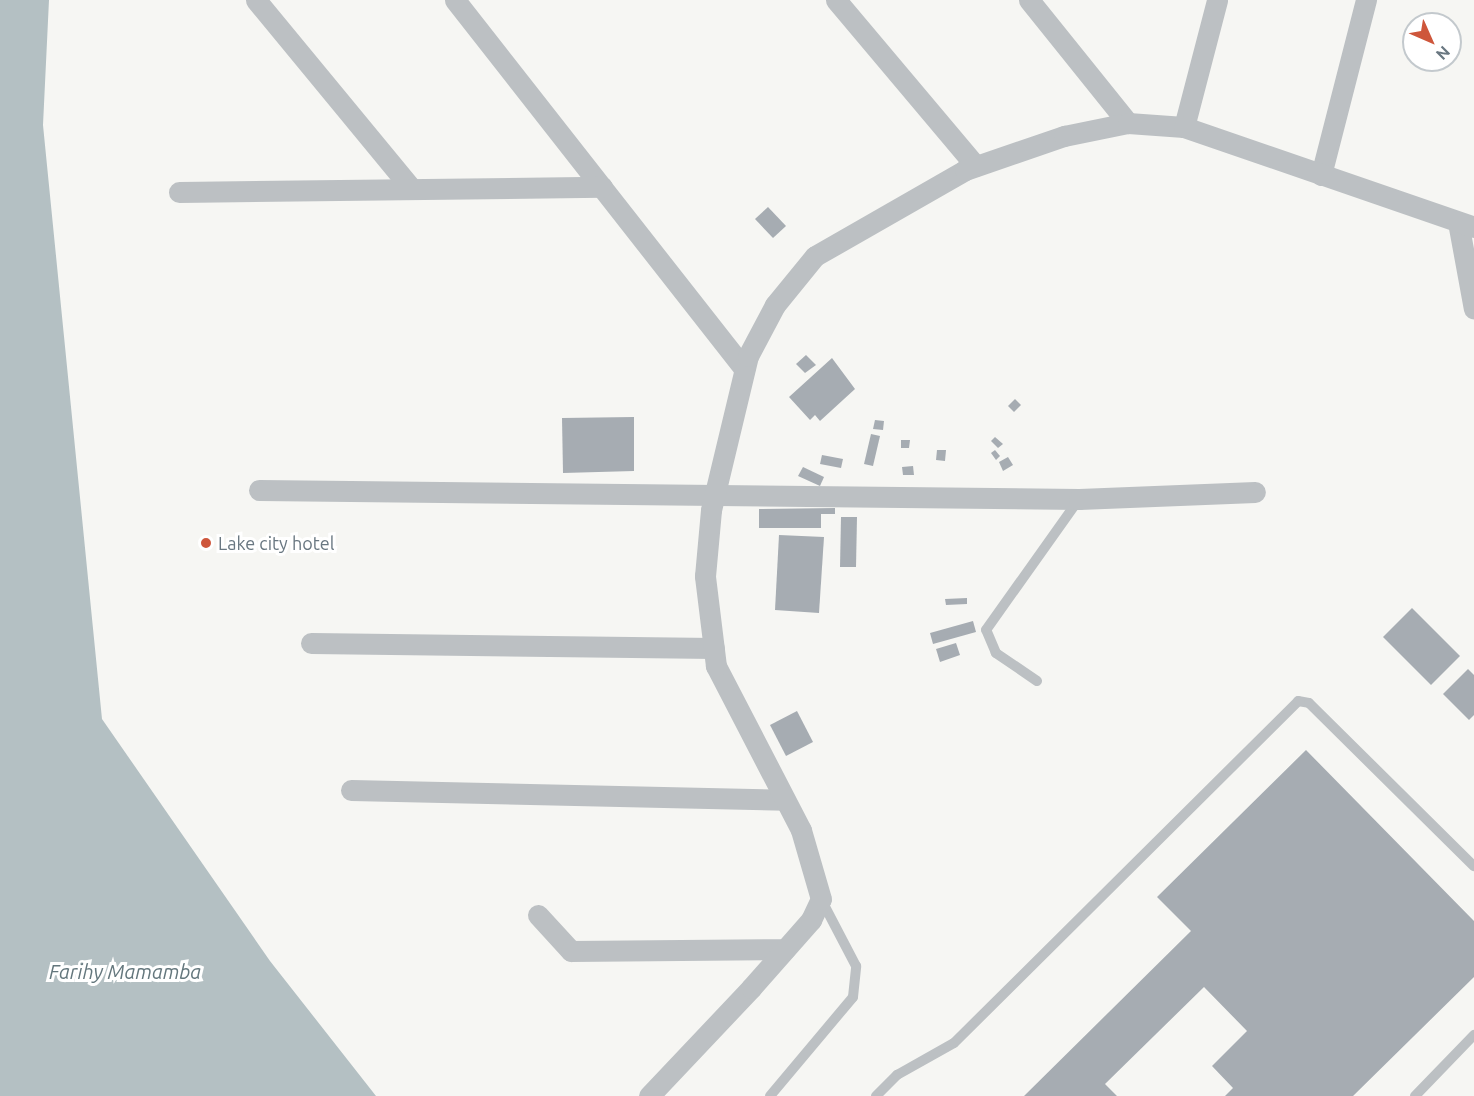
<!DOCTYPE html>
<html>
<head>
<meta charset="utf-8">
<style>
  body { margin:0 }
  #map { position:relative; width:1474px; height:1096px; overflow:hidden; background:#f6f6f3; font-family:Ubuntu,sans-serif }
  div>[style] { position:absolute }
  .water>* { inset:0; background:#b4c0c3 }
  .building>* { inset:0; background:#a6acb2 }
  .lane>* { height:10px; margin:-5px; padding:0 5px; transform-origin:5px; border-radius:5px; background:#bcc0c3 }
  .street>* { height:21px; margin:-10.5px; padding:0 10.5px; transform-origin:10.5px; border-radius:10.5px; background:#bcc0c3 }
  .dots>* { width:16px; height:16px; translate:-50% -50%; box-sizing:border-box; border:3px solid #fff; border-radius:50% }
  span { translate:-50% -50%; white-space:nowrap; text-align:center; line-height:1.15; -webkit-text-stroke:6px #fff; paint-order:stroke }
  .poi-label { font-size:18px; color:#697781 }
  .left { translate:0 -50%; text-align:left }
  .water-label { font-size:20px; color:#64777d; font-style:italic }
  .north { position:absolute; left:1402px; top:12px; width:60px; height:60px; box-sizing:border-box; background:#fff; border:2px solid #c3c9cd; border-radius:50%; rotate:135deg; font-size:16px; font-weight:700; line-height:24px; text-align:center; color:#697781 }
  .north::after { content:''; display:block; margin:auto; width:21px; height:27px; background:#ce563b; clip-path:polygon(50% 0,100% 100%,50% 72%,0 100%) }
</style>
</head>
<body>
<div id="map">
  <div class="water">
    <div style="clip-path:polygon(0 0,49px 0,43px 125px,102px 719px,270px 961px,376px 1096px,0 1096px)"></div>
  </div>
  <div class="building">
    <div style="clip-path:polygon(768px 207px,786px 226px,773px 238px,755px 219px)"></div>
    <div style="clip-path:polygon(806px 355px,816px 365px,805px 373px,796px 364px)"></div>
    <div style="clip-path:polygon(832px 358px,855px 389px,820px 421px,815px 415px,810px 420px,789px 397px)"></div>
    <div style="clip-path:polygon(1015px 399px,1021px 405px,1014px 412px,1008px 406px)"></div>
    <div style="clip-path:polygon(634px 417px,634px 471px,563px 473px,562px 418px)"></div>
    <div style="clip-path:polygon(875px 420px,884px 421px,883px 430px,873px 429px)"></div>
    <div style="clip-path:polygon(871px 434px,880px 436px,873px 466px,864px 464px)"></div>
    <div style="clip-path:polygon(995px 437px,1003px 444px,998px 448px,991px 441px)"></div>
    <div style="clip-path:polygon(901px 440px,910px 440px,909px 448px,901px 448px)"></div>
    <div style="clip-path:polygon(937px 450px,946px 450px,945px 461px,936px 460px)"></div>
    <div style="clip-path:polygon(995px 450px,1000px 456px,996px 460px,991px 453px)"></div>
    <div style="clip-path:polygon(822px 455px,843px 459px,841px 468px,820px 464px)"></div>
    <div style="clip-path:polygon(1008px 457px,1013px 465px,1003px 471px,999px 462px)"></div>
    <div style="clip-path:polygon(913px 466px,914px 475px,903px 475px,902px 467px)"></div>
    <div style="clip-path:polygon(803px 467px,824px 477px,820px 486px,798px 476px)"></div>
    <div style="clip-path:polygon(835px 508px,835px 514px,821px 514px,821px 528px,759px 528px,759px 509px)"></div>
    <div style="clip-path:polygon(841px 517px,857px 517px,856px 567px,840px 567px)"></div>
    <div style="clip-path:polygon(779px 535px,824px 537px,819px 613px,775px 610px)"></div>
    <div style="clip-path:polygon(967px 598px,967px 604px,946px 605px,945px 599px)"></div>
    <div style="clip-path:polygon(1412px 608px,1460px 656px,1431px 685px,1383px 637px)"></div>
    <div style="clip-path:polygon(973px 621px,976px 632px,933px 644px,930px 633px)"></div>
    <div style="clip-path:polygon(956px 643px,960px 655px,940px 662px,936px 649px)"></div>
    <div style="clip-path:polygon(1468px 669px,1474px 675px,1474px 715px,1469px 720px,1443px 694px)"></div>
    <div style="clip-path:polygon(797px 711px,813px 742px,786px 756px,770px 725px)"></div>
    <div style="clip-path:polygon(1306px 750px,1474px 921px,1474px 977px,1353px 1096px,1225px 1096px,1233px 1088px,1212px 1066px,1247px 1031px,1204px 987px,1105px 1084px,1117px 1096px,1024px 1096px,1191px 931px,1157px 897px)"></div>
  </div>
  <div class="lane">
    <div style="left:1037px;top:681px;width:50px;rotate:-145.7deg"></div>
    <div style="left:996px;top:653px;width:25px;rotate:-113deg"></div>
    <div style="left:986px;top:630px;width:161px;rotate:-54.6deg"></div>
    <div style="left:770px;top:1096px;width:129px;rotate:-50deg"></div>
    <div style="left:853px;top:997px;width:31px;rotate:-84deg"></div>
    <div style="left:856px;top:966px;width:76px;rotate:-117.6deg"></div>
    <div style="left:876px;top:1096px;width:30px;rotate:-45deg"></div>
    <div style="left:897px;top:1075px;width:65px;rotate:-29.3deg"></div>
    <div style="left:954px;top:1043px;width:485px;rotate:-44.8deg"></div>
    <div style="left:1298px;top:701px;width:11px;rotate:10deg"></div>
    <div style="left:1309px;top:703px;width:232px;rotate:44.7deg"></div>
    <div style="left:1415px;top:1096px;width:85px;rotate:-46deg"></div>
  </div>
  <div class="street">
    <div style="left:256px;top:0;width:245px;rotate:50.5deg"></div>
    <div style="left:455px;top:0;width:469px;rotate:51.9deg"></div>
    <div style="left:836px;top:0;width:217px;rotate:49.9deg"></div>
    <div style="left:1029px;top:0;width:158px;rotate:51.2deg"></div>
    <div style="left:1184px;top:127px;width:131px;rotate:-75.4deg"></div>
    <div style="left:1321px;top:175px;width:181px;rotate:-75.6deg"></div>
    <div style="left:179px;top:192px;width:423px;rotate:-0.7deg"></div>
    <div style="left:1458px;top:222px;width:88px;rotate:79.6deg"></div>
    <div style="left:259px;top:490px;width:820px;rotate:0.63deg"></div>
    <div style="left:1079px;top:499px;width:176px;rotate:-2.3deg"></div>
    <div style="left:311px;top:643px;width:403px;rotate:0.7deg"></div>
    <div style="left:351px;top:790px;width:434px;rotate:1.3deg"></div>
    <div style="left:538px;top:915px;width:49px;rotate:47.5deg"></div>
    <div style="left:571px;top:951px;width:214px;rotate:-0.5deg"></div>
    <div style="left:649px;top:1096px;width:149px;rotate:-46.6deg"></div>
    <div style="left:751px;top:988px;width:91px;rotate:-48.6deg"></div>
    <div style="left:811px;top:920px;width:23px;rotate:-65deg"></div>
    <div style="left:821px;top:899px;width:72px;rotate:-106.2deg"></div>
    <div style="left:801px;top:830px;width:185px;rotate:-117.4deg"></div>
    <div style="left:716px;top:666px;width:91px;rotate:-97deg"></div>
    <div style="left:705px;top:576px;width:66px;rotate:-84.8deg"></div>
    <div style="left:711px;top:510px;width:158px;rotate:-76.5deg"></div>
    <div style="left:748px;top:356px;width:58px;rotate:-62.1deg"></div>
    <div style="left:775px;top:305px;width:63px;rotate:-50.8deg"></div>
    <div style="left:815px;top:256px;width:173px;rotate:-29.8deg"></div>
    <div style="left:965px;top:170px;width:105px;rotate:-19deg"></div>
    <div style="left:1064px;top:136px;width:65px;rotate:-11.5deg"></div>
    <div style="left:1128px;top:123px;width:56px;rotate:4.1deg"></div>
    <div style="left:1184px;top:127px;width:307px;rotate:19deg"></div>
  </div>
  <div class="dots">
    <div style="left:206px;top:543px;background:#ce563b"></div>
  </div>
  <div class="poi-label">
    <span class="left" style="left:218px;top:543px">Lake city hotel</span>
  </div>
  <div class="water-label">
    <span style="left:125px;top:971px">Farihy Mamamba</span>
  </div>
  <div class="north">N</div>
</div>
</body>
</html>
